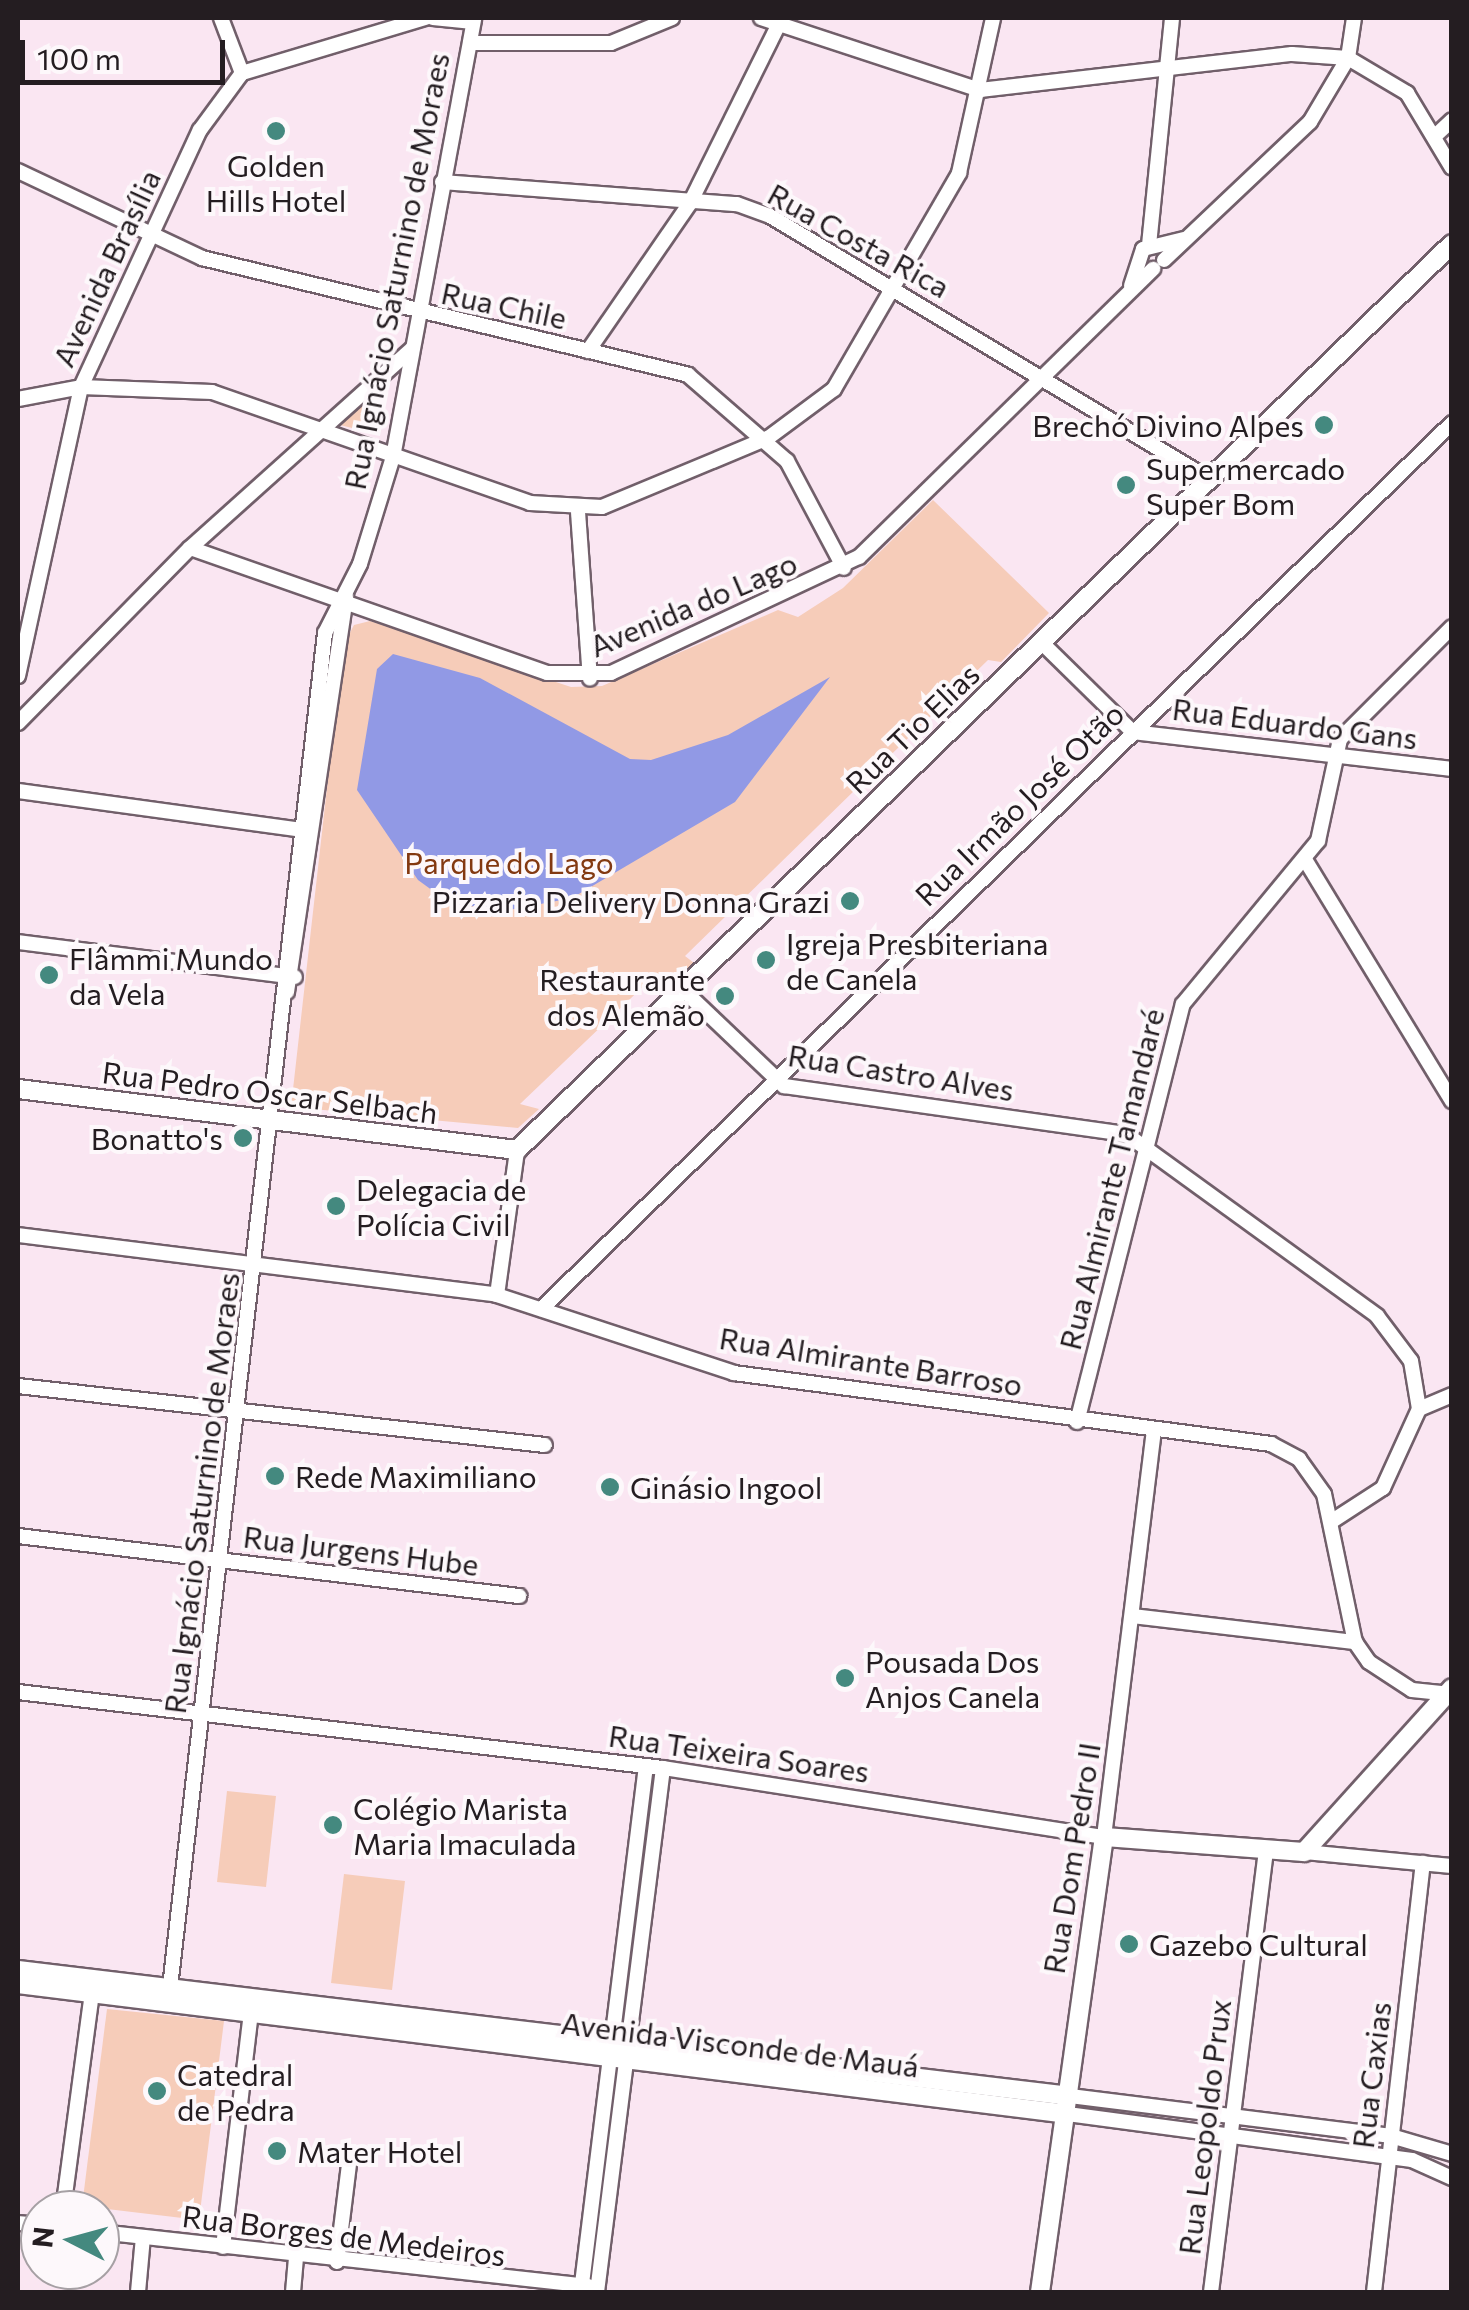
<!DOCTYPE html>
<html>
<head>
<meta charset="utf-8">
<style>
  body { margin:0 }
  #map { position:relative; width:1469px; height:2310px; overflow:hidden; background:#fae6f2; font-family:Commissioner,sans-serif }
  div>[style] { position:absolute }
  .green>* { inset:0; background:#f6ccb9 }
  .water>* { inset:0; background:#9199e5 }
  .roads { filter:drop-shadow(2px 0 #715f6a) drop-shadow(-2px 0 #715f6a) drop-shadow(0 2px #715f6a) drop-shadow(0 -2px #715f6a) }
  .minor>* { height:14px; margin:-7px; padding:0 7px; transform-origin:7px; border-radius:7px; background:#fff }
  .major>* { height:18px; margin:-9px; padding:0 9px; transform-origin:9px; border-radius:9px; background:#fff }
  .dots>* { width:28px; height:28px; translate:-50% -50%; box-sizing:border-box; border:5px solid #fdf8fb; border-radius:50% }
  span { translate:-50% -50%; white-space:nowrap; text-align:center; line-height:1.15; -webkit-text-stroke:8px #fdf8fb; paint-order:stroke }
  .poi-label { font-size:30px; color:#241d21 }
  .right { translate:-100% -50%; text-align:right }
  .left { translate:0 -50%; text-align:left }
  .street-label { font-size:30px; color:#241d21 }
  .park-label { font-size:30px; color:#833911 }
  .frame { position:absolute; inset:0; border:20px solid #241d21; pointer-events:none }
  .north { position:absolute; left:20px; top:2190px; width:100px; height:100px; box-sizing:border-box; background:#fdf8fb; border:2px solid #a6a0a4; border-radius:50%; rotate:276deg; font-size:28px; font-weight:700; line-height:40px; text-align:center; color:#241d21 }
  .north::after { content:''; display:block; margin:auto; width:35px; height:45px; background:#44897f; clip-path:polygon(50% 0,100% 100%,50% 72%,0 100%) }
  .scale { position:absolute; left:20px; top:40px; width:205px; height:45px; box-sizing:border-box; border:5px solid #241d21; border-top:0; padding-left:12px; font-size:30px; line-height:35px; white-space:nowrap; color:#241d21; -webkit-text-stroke:8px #fdf8fb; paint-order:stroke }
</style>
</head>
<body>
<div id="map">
  <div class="green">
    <div style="clip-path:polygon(387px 373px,376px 434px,336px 424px)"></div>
    <div style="clip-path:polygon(933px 500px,1049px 613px,1001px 662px,988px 660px,685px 956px,694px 963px,673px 983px,651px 979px,520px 1104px,539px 1109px,518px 1128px,291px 1107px,343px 646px,354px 625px,370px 621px,571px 687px,602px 686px,778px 610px,798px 617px,843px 588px)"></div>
    <div style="clip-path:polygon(227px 1791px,276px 1796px,266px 1887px,217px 1882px)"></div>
    <div style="clip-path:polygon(344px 1874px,405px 1881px,392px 1990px,331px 1983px)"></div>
    <div style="clip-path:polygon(107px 2009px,224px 2021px,199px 2220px,82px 2206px)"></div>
  </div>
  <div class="water">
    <div style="clip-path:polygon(393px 654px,480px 678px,630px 759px,651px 760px,728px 735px,830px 677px,735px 802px,572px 898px,509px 910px,451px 904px,418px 880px,357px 790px,377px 669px)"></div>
  </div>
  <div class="roads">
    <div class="minor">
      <div style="left:221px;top:18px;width:59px;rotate:69.1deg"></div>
      <div style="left:433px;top:18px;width:40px;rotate:5.7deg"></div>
      <div style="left:761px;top:18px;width:231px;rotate:18.2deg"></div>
      <div style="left:980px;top:90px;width:314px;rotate:-6.6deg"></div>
      <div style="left:1292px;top:54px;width:56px;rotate:4.1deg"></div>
      <div style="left:1348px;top:58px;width:69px;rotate:30.7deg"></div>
      <div style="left:1407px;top:93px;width:87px;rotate:59deg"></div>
      <div style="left:470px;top:43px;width:141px"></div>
      <div style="left:611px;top:43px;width:66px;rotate:-22.3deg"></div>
      <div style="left:242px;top:73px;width:191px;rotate:-16.7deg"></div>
      <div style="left:1435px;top:136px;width:23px;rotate:-43deg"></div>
      <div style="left:18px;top:171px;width:204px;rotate:25.3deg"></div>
      <div style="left:202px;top:258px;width:500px;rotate:13.5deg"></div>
      <div style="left:688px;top:375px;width:131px;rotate:41deg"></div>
      <div style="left:787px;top:461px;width:121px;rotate:62deg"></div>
      <div style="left:442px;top:182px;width:296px;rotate:4.3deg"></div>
      <div style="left:737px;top:204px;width:35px;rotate:20deg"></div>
      <div style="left:770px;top:216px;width:508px;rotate:30.91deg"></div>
      <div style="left:1149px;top:245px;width:228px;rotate:-84.2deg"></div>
      <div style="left:1164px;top:260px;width:201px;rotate:-43.4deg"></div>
      <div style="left:1310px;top:122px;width:74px;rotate:-59.3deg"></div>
      <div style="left:1348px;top:58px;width:40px;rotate:-81.5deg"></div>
      <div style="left:1131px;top:286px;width:39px;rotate:-72deg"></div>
      <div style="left:1143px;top:249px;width:42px;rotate:-13.7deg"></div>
      <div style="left:588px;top:351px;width:180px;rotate:-55.4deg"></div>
      <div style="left:690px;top:203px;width:207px;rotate:-63.6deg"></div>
      <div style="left:18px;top:399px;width:64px;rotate:-10.8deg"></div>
      <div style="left:81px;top:387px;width:131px;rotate:2.2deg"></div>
      <div style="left:212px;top:392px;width:337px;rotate:19.2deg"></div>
      <div style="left:530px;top:503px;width:72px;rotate:3.2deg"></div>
      <div style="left:602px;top:507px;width:180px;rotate:-22.6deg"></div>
      <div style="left:768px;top:438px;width:82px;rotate:-36.6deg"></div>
      <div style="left:834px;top:389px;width:250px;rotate:-59.9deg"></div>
      <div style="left:959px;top:173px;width:159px;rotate:-77.6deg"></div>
      <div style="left:578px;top:512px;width:167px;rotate:85.9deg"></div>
      <div style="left:190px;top:548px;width:378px;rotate:19.3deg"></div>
      <div style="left:547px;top:673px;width:64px"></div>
      <div style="left:611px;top:673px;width:274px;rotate:-25.1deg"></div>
      <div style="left:859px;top:557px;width:412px;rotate:-44.4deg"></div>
      <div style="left:1041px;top:642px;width:129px;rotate:44.4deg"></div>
      <div style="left:18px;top:676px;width:296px;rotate:-77.7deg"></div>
      <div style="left:81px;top:387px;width:283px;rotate:-65.2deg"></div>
      <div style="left:200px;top:130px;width:71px;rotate:-53.6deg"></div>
      <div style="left:18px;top:723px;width:245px;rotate:-45.5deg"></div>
      <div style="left:190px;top:548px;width:298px;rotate:-41.9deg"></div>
      <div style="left:1133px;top:732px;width:321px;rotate:6.6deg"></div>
      <div style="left:18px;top:791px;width:294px;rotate:7.8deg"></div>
      <div style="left:1306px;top:861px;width:281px;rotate:58.7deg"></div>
      <div style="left:18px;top:942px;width:279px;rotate:7.2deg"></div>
      <div style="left:680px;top:987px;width:144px;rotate:43.6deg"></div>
      <div style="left:784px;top:1086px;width:345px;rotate:8deg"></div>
      <div style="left:1126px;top:1134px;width:310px;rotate:35.9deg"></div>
      <div style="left:1377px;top:1316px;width:56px;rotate:52.9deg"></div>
      <div style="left:1411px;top:1361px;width:49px;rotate:80.5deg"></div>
      <div style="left:1419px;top:1409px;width:87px;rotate:114.5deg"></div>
      <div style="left:1383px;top:1488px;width:59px;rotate:146.9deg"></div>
      <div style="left:287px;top:992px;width:400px;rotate:-81.5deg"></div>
      <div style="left:18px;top:1235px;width:483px;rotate:7.1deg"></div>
      <div style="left:497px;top:1295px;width:250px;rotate:18.2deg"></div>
      <div style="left:734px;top:1373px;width:542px;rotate:7.53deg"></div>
      <div style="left:1271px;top:1444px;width:32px;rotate:28deg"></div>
      <div style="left:1299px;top:1459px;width:43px;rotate:54.5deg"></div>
      <div style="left:1324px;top:1494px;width:151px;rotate:78.2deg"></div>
      <div style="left:1355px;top:1642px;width:24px;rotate:55deg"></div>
      <div style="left:1369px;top:1662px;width:51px;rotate:33.1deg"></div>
      <div style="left:1412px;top:1690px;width:39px;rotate:6deg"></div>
      <div style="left:497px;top:1295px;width:146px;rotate:-82.1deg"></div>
      <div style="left:541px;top:1309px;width:1271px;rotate:-44.2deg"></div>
      <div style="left:18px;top:1386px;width:530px;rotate:6.39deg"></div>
      <div style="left:1419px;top:1409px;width:36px;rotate:-23deg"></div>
      <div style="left:1077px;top:1422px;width:431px;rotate:-75.8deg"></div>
      <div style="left:1183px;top:1004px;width:212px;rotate:-50.4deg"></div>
      <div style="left:1318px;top:841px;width:104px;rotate:-77.8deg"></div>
      <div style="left:1340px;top:739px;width:158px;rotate:-45deg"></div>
      <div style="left:18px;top:1536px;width:505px;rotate:6.83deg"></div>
      <div style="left:1133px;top:1616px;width:224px;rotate:6.7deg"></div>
      <div style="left:18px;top:1692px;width:649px;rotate:6.72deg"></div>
      <div style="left:663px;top:1768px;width:446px;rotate:8.9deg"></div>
      <div style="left:1104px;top:1837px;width:409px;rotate:-83deg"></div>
      <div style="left:1304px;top:1852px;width:149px;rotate:5.4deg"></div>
      <div style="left:169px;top:1996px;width:1372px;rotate:-83.47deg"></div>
      <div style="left:325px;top:633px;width:77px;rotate:-63.1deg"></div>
      <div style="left:360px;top:564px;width:112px;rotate:-72.9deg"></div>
      <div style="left:393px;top:457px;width:446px;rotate:-79.5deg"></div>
      <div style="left:1062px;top:2095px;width:332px;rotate:7.1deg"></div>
      <div style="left:1391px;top:2136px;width:64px;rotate:16.4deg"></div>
      <div style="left:1060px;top:2113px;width:355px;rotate:7.6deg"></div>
      <div style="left:1412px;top:2160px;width:44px;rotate:24.2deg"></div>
      <div style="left:63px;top:2210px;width:226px;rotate:-82.4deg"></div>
      <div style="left:18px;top:2223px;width:22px;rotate:5deg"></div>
      <div style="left:100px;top:2232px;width:491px;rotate:6.3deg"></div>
      <div style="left:223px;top:2247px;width:245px;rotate:-83.2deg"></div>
      <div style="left:337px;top:2262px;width:107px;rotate:-83deg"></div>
      <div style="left:138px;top:2292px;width:55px;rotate:-84.8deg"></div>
      <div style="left:293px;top:2292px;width:36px;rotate:-85deg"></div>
      <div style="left:581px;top:2292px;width:530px;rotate:-82.96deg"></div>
      <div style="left:597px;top:2292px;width:528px;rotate:-82.82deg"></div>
      <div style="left:1211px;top:2292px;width:445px;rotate:-82.9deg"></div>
      <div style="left:1374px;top:2292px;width:432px;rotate:-83.5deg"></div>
    </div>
    <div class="major">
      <div style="left:18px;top:1089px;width:503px;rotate:6.97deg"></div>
      <div style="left:517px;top:1150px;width:1302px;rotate:-44.1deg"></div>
      <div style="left:18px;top:1970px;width:1051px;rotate:6.83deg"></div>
      <div style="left:18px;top:1984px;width:1050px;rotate:7.06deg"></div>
      <div style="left:1040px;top:2292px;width:459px;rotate:-82deg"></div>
      <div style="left:1104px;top:1837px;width:201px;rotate:4.3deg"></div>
      <div style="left:1304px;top:1852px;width:221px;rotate:-47.9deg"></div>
    </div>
  </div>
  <div class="dots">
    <div style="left:276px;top:131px;background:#44897f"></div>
    <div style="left:1324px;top:425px;background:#44897f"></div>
    <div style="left:1126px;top:485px;background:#44897f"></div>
    <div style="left:850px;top:901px;background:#44897f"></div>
    <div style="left:766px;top:960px;background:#44897f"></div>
    <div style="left:49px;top:975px;background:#44897f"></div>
    <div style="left:725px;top:996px;background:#44897f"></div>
    <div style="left:243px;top:1138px;background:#44897f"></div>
    <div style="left:336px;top:1206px;background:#44897f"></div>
    <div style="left:275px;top:1476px;background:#44897f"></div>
    <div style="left:610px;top:1487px;background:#44897f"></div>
    <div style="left:845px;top:1678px;background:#44897f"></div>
    <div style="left:333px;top:1825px;background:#44897f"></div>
    <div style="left:1129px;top:1944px;background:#44897f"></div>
    <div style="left:157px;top:2091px;background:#44897f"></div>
    <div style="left:277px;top:2151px;background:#44897f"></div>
  </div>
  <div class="poi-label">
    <span style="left:276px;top:182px">Golden<br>Hills Hotel</span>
    <span class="right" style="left:1304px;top:425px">Brechó Divino Alpes</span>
    <span class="left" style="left:1146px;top:485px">Supermercado<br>Super Bom</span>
    <span class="right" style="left:830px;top:901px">Pizzaria Delivery Donna Grazi</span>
    <span class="left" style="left:786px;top:960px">Igreja Presbiteriana<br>de Canela</span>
    <span class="left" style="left:69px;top:975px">Flâmmi Mundo<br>da Vela</span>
    <span class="right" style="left:705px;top:996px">Restaurante<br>dos Alemão</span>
    <span class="right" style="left:223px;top:1138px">Bonatto's</span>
    <span class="left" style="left:356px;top:1206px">Delegacia de<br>Polícia Civil</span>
    <span class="left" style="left:295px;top:1476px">Rede Maximiliano</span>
    <span class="left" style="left:630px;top:1487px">Ginásio Ingool</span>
    <span class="left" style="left:865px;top:1678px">Pousada Dos<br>Anjos Canela</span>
    <span class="left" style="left:353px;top:1825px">Colégio Marista<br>Maria Imaculada</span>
    <span class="left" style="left:1149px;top:1944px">Gazebo Cultural</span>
    <span class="left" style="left:177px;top:2091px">Catedral<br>de Pedra</span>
    <span class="left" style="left:297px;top:2151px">Mater Hotel</span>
  </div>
  <div class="street-label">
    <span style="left:859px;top:240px;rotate:29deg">Rua Costa Rica</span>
    <span style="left:106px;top:268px;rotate:-65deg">Avenida Brasília</span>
    <span style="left:396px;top:271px;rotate:-79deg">Rua Ignácio Saturnino de Moraes</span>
    <span style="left:504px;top:305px;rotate:12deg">Rua Chile</span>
    <span style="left:693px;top:604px;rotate:-23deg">Avenida do Lago</span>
    <span style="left:1295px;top:723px;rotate:7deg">Rua Eduardo Gans</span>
    <span style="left:912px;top:728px;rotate:-44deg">Rua Tio Elias</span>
    <span style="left:1019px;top:804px;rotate:-44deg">Rua Irmão José Otão</span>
    <span style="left:901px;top:1072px;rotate:9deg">Rua Castro Alves</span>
    <span style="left:270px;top:1092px;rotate:7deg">Rua Pedro Oscar Selbach</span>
    <span style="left:1111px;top:1179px;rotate:-76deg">Rua Almirante Tamandaré</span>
    <span style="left:871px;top:1361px;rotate:9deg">Rua Almirante Barroso</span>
    <span style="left:201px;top:1493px;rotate:-83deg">Rua Ignácio Saturnino de Moraes</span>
    <span style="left:361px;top:1550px;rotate:7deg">Rua Jurgens Hube</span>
    <span style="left:739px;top:1753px;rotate:8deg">Rua Teixeira Soares</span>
    <span style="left:1071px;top:1858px;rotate:-81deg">Rua Dom Pedro II</span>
    <span style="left:740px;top:2044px;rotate:7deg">Avenida Visconde de Mauá</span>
    <span style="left:1371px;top:2075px;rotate:-83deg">Rua Caxias</span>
    <span style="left:1204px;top:2127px;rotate:-83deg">Rua Leopoldo Prux</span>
    <span style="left:344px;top:2235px;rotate:7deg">Rua Borges de Medeiros</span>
  </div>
  <div class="park-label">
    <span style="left:509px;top:862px">Parque do Lago</span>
  </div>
  <div class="frame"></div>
  <div class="north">N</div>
  <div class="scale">100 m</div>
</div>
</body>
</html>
